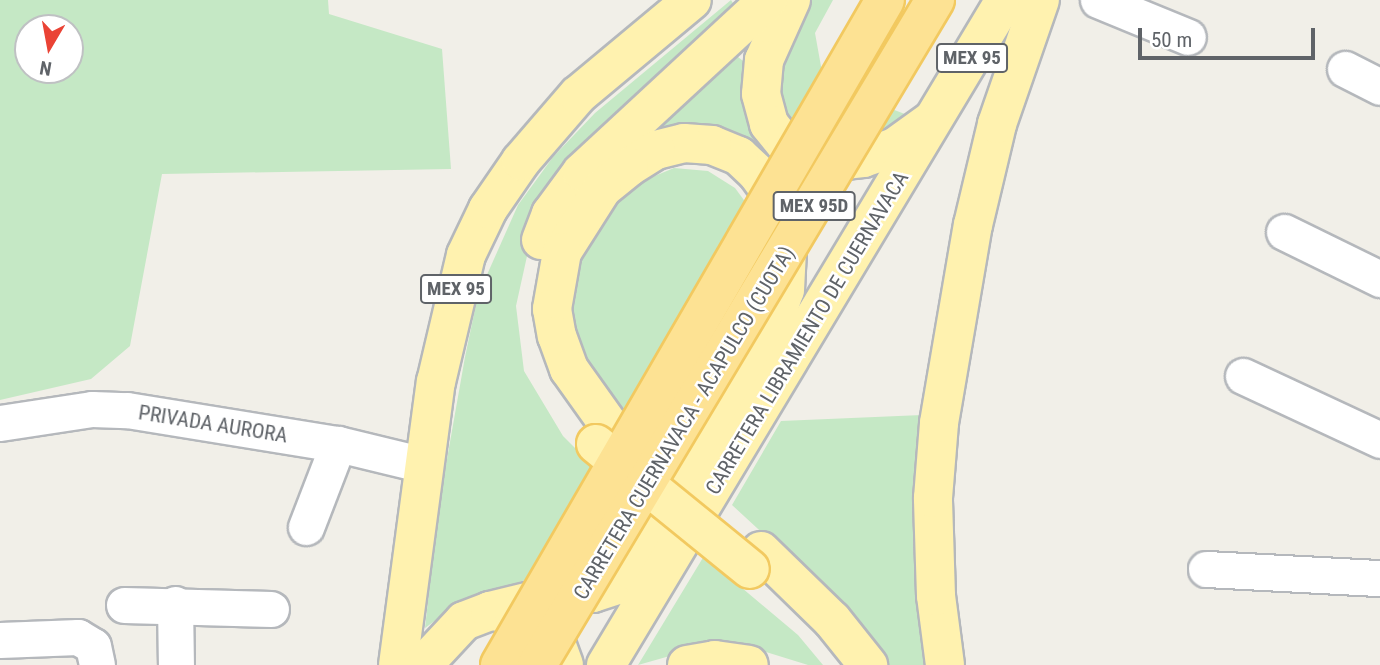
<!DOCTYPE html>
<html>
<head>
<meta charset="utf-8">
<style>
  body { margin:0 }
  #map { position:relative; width:1380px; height:665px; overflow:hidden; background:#f1efe8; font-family:"Roboto Condensed",sans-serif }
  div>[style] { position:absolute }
  .green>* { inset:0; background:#c5e8c5 }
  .roads { filter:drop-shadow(2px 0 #b5b8bc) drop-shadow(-2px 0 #b5b8bc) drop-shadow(0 2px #b5b8bc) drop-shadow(0 -2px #b5b8bc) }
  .minor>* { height:35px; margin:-17.5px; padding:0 17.5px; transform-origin:17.5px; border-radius:17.5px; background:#fff }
  .major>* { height:38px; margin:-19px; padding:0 19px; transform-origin:19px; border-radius:19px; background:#fff2af }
  .bridges { filter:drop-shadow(2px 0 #f2c960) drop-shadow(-2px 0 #f2c960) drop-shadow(0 2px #f2c960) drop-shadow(0 -2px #f2c960) }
  .major-bridge>* { height:38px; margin:-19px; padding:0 19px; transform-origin:19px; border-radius:19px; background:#fff2af }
  .highway-bridge>* { height:38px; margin:-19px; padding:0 19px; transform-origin:19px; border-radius:19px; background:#fde293 }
  span { translate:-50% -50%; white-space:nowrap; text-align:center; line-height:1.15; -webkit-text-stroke:5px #fff; paint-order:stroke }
  .shield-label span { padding:2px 5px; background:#fff; border:2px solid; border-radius:5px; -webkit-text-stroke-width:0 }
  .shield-label { font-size:19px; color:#5f6368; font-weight:700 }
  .street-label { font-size:21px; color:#5f6368 }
  .north { position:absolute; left:14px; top:14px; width:70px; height:70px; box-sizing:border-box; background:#fff; border:2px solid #bfc1c3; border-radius:50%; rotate:190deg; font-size:19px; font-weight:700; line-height:28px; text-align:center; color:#5f6368 }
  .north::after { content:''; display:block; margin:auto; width:24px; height:32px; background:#ea4335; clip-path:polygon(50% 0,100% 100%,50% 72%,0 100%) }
  .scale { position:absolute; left:1138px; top:28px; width:177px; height:32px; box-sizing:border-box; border:4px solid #5f6368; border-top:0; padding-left:9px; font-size:21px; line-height:24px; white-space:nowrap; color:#5f6368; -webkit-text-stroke:5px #fff; paint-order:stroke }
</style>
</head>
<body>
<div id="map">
  <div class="green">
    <div style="clip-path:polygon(evenodd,0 0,328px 0,329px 14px,442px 49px,451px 169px,162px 174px,130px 346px,91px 379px,0 400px,0 0,28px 28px,70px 28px,70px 70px,28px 70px,28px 28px)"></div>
    <div style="clip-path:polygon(731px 0,738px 11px,533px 229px,516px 306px,524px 371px,563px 436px,595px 468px,539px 575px,458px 604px,425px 628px,438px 510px,465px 357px,478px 295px,518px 205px,553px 157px,595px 113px)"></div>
    <div style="clip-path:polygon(810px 0,833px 0,815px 33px,824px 83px,910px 116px,884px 137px,837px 148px,789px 127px,775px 89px,778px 63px)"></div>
    <div style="clip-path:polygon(729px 50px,747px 64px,788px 167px,749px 142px,632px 141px)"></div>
    <div style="clip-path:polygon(674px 168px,708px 171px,735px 188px,755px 215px,767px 249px,742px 346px,621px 414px,601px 392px,576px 339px,569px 297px,583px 249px,597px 224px,619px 199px,645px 180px)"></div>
    <div style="clip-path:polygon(922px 415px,927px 665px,884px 665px,830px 595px,732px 505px,781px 421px)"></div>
    <div style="clip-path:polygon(704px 556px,798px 635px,823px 665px,808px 665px,753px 648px,691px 650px,638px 665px)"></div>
  </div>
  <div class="roads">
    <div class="minor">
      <div style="left:1098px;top:0;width:97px;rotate:22.3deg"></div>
      <div style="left:1345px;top:69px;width:39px;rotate:27deg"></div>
      <div style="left:1284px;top:232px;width:107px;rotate:26.1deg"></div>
      <div style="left:1243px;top:376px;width:151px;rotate:25deg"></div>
      <div style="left:0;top:423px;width:93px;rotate:-8.7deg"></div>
      <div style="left:92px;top:409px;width:35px;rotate:2deg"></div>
      <div style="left:127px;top:410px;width:214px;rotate:9.2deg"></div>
      <div style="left:338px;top:444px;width:89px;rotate:13.6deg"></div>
      <div style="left:306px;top:527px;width:89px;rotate:-68.9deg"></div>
      <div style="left:1206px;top:569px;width:174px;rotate:3deg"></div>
      <div style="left:175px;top:604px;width:61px;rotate:89.1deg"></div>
      <div style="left:124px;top:605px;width:147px;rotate:1.6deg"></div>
      <div style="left:0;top:640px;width:78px;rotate:-2.2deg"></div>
      <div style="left:78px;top:637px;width:17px;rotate:31deg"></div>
      <div style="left:93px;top:646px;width:19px;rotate:78deg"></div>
    </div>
    <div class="major">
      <div style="left:791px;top:0;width:66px;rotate:114.2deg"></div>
      <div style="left:764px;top:60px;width:34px;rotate:95deg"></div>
      <div style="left:761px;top:94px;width:31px;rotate:75deg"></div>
      <div style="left:769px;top:124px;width:27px;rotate:51deg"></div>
      <div style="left:786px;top:145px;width:27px;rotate:27deg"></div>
      <div style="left:810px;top:157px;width:26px;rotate:9deg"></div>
      <div style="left:836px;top:161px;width:27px;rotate:-6deg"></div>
      <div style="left:863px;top:158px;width:34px;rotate:-19deg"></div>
      <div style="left:895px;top:147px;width:44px;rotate:-35.8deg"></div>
      <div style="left:541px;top:240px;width:28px;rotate:-69deg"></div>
      <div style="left:551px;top:214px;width:52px;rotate:-53.6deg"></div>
      <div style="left:582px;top:172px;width:253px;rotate:-42.8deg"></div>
      <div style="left:761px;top:551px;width:99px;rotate:44.2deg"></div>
      <div style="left:832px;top:620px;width:58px;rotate:51.3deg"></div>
      <div style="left:490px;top:611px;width:80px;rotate:-13.7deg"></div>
      <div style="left:568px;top:592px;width:25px;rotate:2deg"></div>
      <div style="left:593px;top:593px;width:25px;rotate:-18deg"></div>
      <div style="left:617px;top:585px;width:21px;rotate:-41deg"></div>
      <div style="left:633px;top:571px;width:281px;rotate:-60.3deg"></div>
      <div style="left:772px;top:327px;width:39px;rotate:-71deg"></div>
      <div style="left:785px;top:290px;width:59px;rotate:-87.1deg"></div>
      <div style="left:788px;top:231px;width:35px;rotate:-112deg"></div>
      <div style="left:775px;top:198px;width:31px;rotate:-126deg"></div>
      <div style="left:757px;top:173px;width:25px;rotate:-137deg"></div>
      <div style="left:739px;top:156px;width:29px;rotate:-158deg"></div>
      <div style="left:712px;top:145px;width:28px;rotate:-176deg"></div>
      <div style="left:684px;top:143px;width:29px;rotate:166deg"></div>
      <div style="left:656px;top:150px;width:32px;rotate:148deg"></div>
      <div style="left:629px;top:167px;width:35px;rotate:141deg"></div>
      <div style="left:602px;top:189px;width:75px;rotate:122.4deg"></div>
      <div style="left:562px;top:252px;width:58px;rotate:100deg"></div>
      <div style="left:552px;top:309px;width:27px;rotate:80deg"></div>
      <div style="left:557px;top:336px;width:35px;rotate:70deg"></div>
      <div style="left:569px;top:369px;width:69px;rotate:54.5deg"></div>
      <div style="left:398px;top:665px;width:286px;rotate:-82.4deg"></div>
      <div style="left:436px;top:382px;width:130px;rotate:-76.7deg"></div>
      <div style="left:466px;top:255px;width:51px;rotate:-64.4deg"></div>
      <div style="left:488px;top:209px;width:58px;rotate:-55.5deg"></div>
      <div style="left:521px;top:161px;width:87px;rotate:-49.2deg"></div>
      <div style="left:578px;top:95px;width:148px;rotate:-39.8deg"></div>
      <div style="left:423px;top:665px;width:60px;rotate:-47deg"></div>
      <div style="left:464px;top:621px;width:28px;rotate:-21deg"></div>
      <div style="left:490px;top:611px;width:24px;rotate:7deg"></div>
      <div style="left:514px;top:614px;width:28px;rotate:23deg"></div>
      <div style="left:540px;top:625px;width:24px;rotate:48deg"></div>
      <div style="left:556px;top:643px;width:23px;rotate:70deg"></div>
      <div style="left:606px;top:665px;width:776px;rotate:-59.04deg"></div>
      <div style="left:687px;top:665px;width:28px;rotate:-10deg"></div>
      <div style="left:715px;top:660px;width:34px;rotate:8deg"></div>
      <div style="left:945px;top:665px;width:70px;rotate:-97.4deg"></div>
      <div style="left:936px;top:596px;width:98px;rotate:-91.8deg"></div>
      <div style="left:933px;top:498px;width:75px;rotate:-85.4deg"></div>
      <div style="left:939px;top:423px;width:201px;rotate:-80.3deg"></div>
      <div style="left:973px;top:225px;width:104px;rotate:-76.6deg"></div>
      <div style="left:997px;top:124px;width:131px;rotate:-70.9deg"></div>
    </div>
  </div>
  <div class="bridges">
    <div class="major-bridge">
      <div style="left:596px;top:444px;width:198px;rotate:39.1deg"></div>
    </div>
    <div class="highway-bridge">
      <div style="left:500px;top:665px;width:768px;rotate:-59.93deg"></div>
      <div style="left:537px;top:665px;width:775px;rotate:-59.1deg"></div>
    </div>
  </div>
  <div class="shield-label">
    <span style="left:972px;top:58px">MEX 95</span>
    <span style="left:814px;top:206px">MEX 95D</span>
    <span style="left:456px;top:289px">MEX 95</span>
  </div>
  <div class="street-label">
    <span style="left:807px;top:333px;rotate:-59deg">CARRETERA LIBRAMIENTO DE CUERNAVACA</span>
    <span style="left:684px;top:423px;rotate:-59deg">CARRETERA CUERNAVACA - ACAPULCO (CUOTA)</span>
    <span style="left:213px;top:424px;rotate:9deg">PRIVADA AURORA</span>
  </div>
  <div class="north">N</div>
  <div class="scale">50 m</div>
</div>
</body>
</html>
